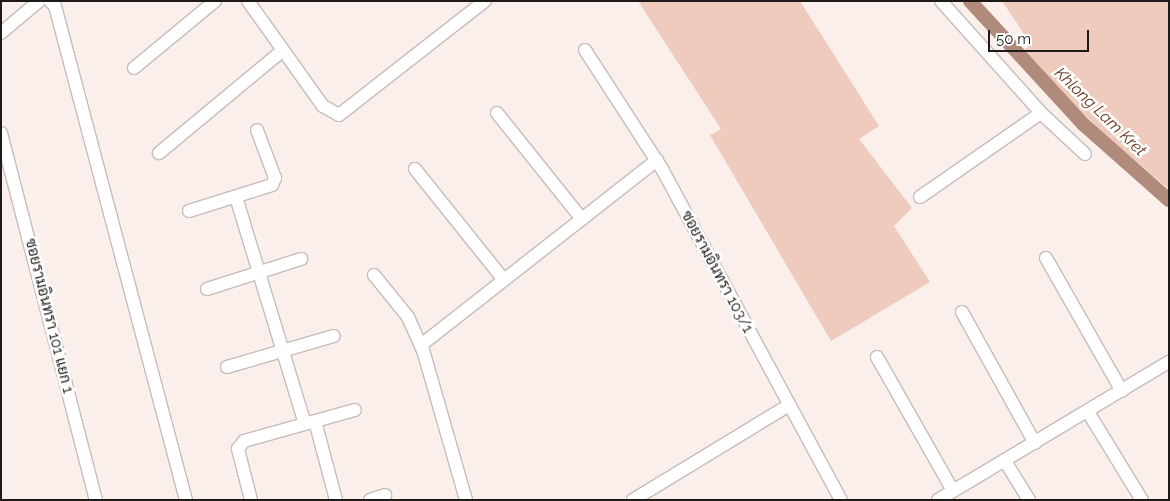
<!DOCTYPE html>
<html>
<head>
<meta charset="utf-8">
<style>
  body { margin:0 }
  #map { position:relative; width:1170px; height:501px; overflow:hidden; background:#faefeb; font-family:Raleway,Sarabun,sans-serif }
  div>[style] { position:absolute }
  .green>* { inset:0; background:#eecbbc }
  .canal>* { height:14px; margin:-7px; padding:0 7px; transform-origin:7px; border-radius:7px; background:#b08b7b }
  .roads { filter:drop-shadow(1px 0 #c7bcb8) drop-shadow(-1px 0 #c7bcb8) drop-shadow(0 1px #c7bcb8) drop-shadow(0 -1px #c7bcb8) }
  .minor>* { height:12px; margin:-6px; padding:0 6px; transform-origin:6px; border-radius:6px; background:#fff }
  span { translate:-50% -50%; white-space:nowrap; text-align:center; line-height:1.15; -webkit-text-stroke:5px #fff; paint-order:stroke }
  .street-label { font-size:15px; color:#1d1a18 }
  .water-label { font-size:16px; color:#67341d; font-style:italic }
  .frame { position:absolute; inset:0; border:2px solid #1d1a18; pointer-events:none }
  .scale { position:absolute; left:988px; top:30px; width:101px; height:22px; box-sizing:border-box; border:2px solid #1d1a18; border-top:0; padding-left:6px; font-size:15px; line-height:18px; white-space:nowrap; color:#1d1a18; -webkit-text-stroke:4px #fff; paint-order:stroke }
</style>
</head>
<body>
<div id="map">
  <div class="green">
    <div style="clip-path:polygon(638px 1px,800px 1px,879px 126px,859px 139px,912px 208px,894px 226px,930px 282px,831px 341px,710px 135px,721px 129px)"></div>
    <div style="clip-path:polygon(1002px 1px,1169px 1px,1169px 189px,1104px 134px,1022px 52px,1031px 44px)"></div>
  </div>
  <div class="canal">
    <div style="left:970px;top:1px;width:167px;rotate:47.4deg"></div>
    <div style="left:1083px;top:124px;width:115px;rotate:41.5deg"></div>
  </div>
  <div class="roads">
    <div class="minor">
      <div style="left:50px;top:1px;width:7px;rotate:45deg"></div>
      <div style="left:55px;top:6px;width:511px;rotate:75.15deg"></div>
      <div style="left:248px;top:1px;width:129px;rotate:54.5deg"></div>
      <div style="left:323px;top:106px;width:18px;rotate:29deg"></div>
      <div style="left:339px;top:115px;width:185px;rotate:-38deg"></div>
      <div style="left:941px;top:1px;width:150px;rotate:48.2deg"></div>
      <div style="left:1041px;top:113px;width:60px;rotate:43deg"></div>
      <div style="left:1px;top:33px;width:50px;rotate:-40.1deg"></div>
      <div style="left:585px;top:50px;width:142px;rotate:57.1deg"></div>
      <div style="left:662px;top:169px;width:376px;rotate:61.6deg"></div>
      <div style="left:134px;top:68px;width:105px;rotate:-39.6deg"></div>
      <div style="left:497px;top:113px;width:136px;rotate:51.3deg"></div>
      <div style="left:1px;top:133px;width:379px;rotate:75.5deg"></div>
      <div style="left:159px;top:153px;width:161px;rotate:-39.7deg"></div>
      <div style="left:415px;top:169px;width:142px;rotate:51.3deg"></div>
      <div style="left:236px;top:197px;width:237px;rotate:73.1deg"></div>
      <div style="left:920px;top:197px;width:147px;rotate:-34.8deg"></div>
      <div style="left:189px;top:211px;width:87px;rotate:-17.4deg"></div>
      <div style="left:272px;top:185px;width:8px;rotate:-67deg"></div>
      <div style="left:275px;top:178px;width:51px;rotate:-110.6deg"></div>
      <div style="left:1046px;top:258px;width:153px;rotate:60.3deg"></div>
      <div style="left:374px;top:275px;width:54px;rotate:51deg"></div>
      <div style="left:408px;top:317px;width:36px;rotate:66deg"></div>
      <div style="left:423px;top:350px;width:156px;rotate:74deg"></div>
      <div style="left:207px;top:289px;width:99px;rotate:-17.7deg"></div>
      <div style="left:962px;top:312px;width:150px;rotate:60.9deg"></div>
      <div style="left:421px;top:345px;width:300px;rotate:-38.1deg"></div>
      <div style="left:877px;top:357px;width:154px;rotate:60.4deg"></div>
      <div style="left:227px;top:367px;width:111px;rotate:-16.2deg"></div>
      <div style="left:1088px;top:412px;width:103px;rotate:58.5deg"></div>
      <div style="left:315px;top:421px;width:82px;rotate:75.1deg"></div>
      <div style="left:1005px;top:461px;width:46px;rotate:58.4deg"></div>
      <div style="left:251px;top:500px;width:53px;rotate:-104.3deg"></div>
      <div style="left:238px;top:449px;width:10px;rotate:-53deg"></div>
      <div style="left:244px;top:441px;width:115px;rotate:-15.6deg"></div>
      <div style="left:370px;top:500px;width:16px;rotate:-18deg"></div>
      <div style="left:633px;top:500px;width:183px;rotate:-31.3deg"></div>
      <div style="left:938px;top:500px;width:269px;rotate:-30.9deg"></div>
    </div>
  </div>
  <div class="street-label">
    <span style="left:717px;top:272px;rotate:62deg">ซอยรามอินทรา 103/1</span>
    <span style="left:49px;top:316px;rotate:76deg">ซอยรามอินทรา 101 แยก 1</span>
  </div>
  <div class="water-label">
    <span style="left:1100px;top:112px;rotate:44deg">Khlong Lam Kret</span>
  </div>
  <div class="frame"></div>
  <div class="scale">50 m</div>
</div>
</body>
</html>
